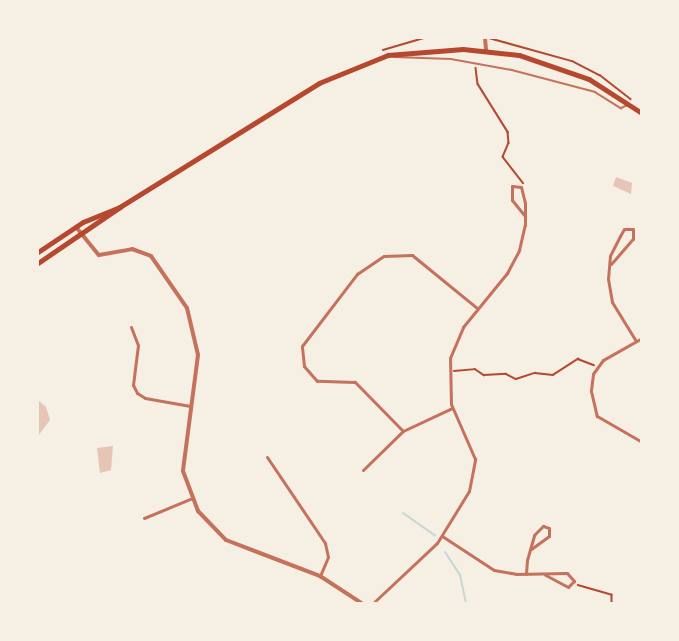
<!DOCTYPE html>
<html>
<head>
<meta charset="utf-8">
<style>
  body { margin:0 }
  #map { position:relative; width:679px; height:641px; overflow:hidden; background:#f6efe4; font-family:"IBM Plex Sans",sans-serif }
  div>[style] { position:absolute }
  .stream>* { height:2px; margin:-1px; padding:0 1px; transform-origin:1px; border-radius:1px; background:#c9d6d2 }
  .building>* { inset:0; background:#e6c5b7 }
  .path>* { height:1.5px; margin:-0.75px; padding:0 0.75px; transform-origin:0.75px; border-radius:0.75px; background:#b5482f }
  .service>* { height:1.5px; margin:-0.75px; padding:0 0.75px; transform-origin:0.75px; border-radius:0.75px; background:#c5725c }
  .minor>* { height:3px; margin:-1.5px; padding:0 1.5px; transform-origin:1.5px; border-radius:1.5px; background:#c5725c }
  .tertiary>* { height:4px; margin:-2px; padding:0 2px; transform-origin:2px; border-radius:2px; background:#c5725c }
  .secondary>* { height:4.5px; margin:-2.25px; padding:0 2.25px; transform-origin:2.25px; border-radius:2.25px; background:#b5482f }
  span { translate:-50% -50%; white-space:nowrap; text-align:center; line-height:1.15; -webkit-text-stroke:4.5px #f6efe4; paint-order:stroke }
  .frame { position:absolute; inset:0; border:39px solid #f6efe4; pointer-events:none }
</style>
</head>
<body>
<div id="map">
  <div class="stream">
    <div style="left:403px;top:513px;width:39px;rotate:35deg"></div>
    <div style="left:445px;top:552px;width:27px;rotate:57deg"></div>
    <div style="left:460px;top:575px;width:30px;rotate:78deg"></div>
  </div>
  <div class="building">
    <div style="clip-path:polygon(616px 177px,632px 183px,631px 194px,613px 186px)"></div>
    <div style="clip-path:polygon(38px 400px,46px 407px,50px 420px,38px 436px)"></div>
    <div style="clip-path:polygon(113px 446px,111px 470px,100px 473px,97px 448px)"></div>
  </div>
  <div class="path">
    <div style="left:436px;top:38px;width:22px"></div>
    <div style="left:489px;top:38px;width:86px;rotate:15.5deg"></div>
    <div style="left:572px;top:61px;width:31px;rotate:27deg"></div>
    <div style="left:600px;top:75px;width:39px;rotate:38deg"></div>
    <div style="left:383px;top:50px;width:43px;rotate:-16.3deg"></div>
    <div style="left:476px;top:68px;width:16px;rotate:83deg"></div>
    <div style="left:478px;top:84px;width:57px;rotate:58deg"></div>
    <div style="left:508px;top:132px;width:11px;rotate:85deg"></div>
    <div style="left:509px;top:143px;width:15px;rotate:113deg"></div>
    <div style="left:503px;top:157px;width:33px;rotate:52deg"></div>
    <div style="left:454px;top:371px;width:21px;rotate:-5deg"></div>
    <div style="left:475px;top:369px;width:11px;rotate:34deg"></div>
    <div style="left:484px;top:375px;width:22px;rotate:-3deg"></div>
    <div style="left:506px;top:374px;width:11px;rotate:27deg"></div>
    <div style="left:516px;top:379px;width:20px;rotate:-18deg"></div>
    <div style="left:535px;top:373px;width:18px;rotate:6deg"></div>
    <div style="left:553px;top:375px;width:30px;rotate:-33deg"></div>
    <div style="left:578px;top:359px;width:17px;rotate:21deg"></div>
    <div style="left:578px;top:585px;width:35px;rotate:16deg"></div>
    <div style="left:612px;top:595px;width:9px;rotate:90deg"></div>
  </div>
  <div class="service">
    <div style="left:394px;top:57px;width:57px;rotate:2deg"></div>
    <div style="left:451px;top:59px;width:62px;rotate:10.2deg"></div>
    <div style="left:512px;top:70px;width:86px;rotate:14.8deg"></div>
    <div style="left:595px;top:92px;width:31px;rotate:32deg"></div>
    <div style="left:621px;top:108px;width:8px;rotate:-23deg"></div>
  </div>
  <div class="minor">
    <div style="left:611px;top:264px;width:33px;rotate:-49deg"></div>
    <div style="left:633px;top:239px;width:10px;rotate:-90deg"></div>
    <div style="left:633px;top:229px;width:9px;rotate:180deg"></div>
    <div style="left:624px;top:229px;width:8px;rotate:120deg"></div>
    <div style="left:620px;top:236px;width:22px;rotate:117deg"></div>
    <div style="left:610px;top:256px;width:23px;rotate:95deg"></div>
    <div style="left:608px;top:279px;width:23px;rotate:80deg"></div>
    <div style="left:612px;top:302px;width:46px;rotate:58.4deg"></div>
    <div style="left:131px;top:327px;width:19px;rotate:69deg"></div>
    <div style="left:138px;top:345px;width:40px;rotate:97.1deg"></div>
    <div style="left:133px;top:385px;width:9px;rotate:63deg"></div>
    <div style="left:137px;top:393px;width:9px;rotate:32deg"></div>
    <div style="left:145px;top:398px;width:46px;rotate:10.1deg"></div>
    <div style="left:642px;top:338px;width:45px;rotate:150.6deg"></div>
    <div style="left:603px;top:360px;width:17px;rotate:126deg"></div>
    <div style="left:593px;top:374px;width:17px;rotate:97deg"></div>
    <div style="left:591px;top:391px;width:26px;rotate:77deg"></div>
    <div style="left:597px;top:416px;width:52px;rotate:30deg"></div>
    <div style="left:403px;top:431px;width:69px;rotate:-134.4deg"></div>
    <div style="left:355px;top:382px;width:38px;rotate:-178deg"></div>
    <div style="left:317px;top:381px;width:20px;rotate:-131deg"></div>
    <div style="left:304px;top:366px;width:20px;rotate:-96deg"></div>
    <div style="left:302px;top:346px;width:91px;rotate:-52.6deg"></div>
    <div style="left:357px;top:274px;width:32px;rotate:-34deg"></div>
    <div style="left:384px;top:256px;width:28px;rotate:-2deg"></div>
    <div style="left:412px;top:255px;width:84px;rotate:39.2deg"></div>
    <div style="left:267px;top:457px;width:104px;rotate:56deg"></div>
    <div style="left:325px;top:543px;width:14px;rotate:78deg"></div>
    <div style="left:328px;top:557px;width:21px;rotate:113deg"></div>
    <div style="left:363px;top:470px;width:56px;rotate:-44.3deg"></div>
    <div style="left:403px;top:431px;width:54px;rotate:-25.1deg"></div>
    <div style="left:144px;top:518px;width:50px;rotate:-22.4deg"></div>
    <div style="left:442px;top:536px;width:62px;rotate:33.2deg"></div>
    <div style="left:494px;top:570px;width:22px;rotate:10deg"></div>
    <div style="left:516px;top:574px;width:51px;rotate:-1.1deg"></div>
    <div style="left:567px;top:573px;width:11px;rotate:49deg"></div>
    <div style="left:574px;top:581px;width:8px;rotate:135deg"></div>
    <div style="left:568px;top:587px;width:26px;rotate:-152deg"></div>
    <div style="left:526px;top:574px;width:14px;rotate:-86deg"></div>
    <div style="left:527px;top:560px;width:26px;rotate:-74deg"></div>
    <div style="left:534px;top:535px;width:13px;rotate:-45deg"></div>
    <div style="left:543px;top:526px;width:6px;rotate:18deg"></div>
    <div style="left:549px;top:528px;width:8px;rotate:90deg"></div>
    <div style="left:549px;top:536px;width:22px;rotate:144deg"></div>
    <div style="left:372px;top:604px;width:89px;rotate:-43.2deg"></div>
    <div style="left:437px;top:543px;width:61px;rotate:-58.4deg"></div>
    <div style="left:469px;top:491px;width:33px;rotate:-79deg"></div>
    <div style="left:475px;top:459px;width:60px;rotate:-113.6deg"></div>
    <div style="left:451px;top:404px;width:46px;rotate:-91.2deg"></div>
    <div style="left:450px;top:358px;width:34px;rotate:-67deg"></div>
    <div style="left:463px;top:327px;width:70px;rotate:-50.8deg"></div>
    <div style="left:507px;top:273px;width:26px;rotate:-62deg"></div>
    <div style="left:519px;top:250px;width:26px;rotate:-77deg"></div>
    <div style="left:525px;top:225px;width:22px;rotate:-90deg"></div>
    <div style="left:525px;top:203px;width:16px;rotate:-104deg"></div>
    <div style="left:521px;top:187px;width:9px;rotate:-174deg"></div>
    <div style="left:512px;top:186px;width:14px;rotate:90deg"></div>
    <div style="left:512px;top:200px;width:21px;rotate:51deg"></div>
  </div>
  <div class="tertiary">
    <div style="left:485px;top:38px;width:12px;rotate:85deg"></div>
    <div style="left:76px;top:227px;width:36px;rotate:51deg"></div>
    <div style="left:99px;top:255px;width:34px;rotate:-10deg"></div>
    <div style="left:132px;top:249px;width:20px;rotate:20deg"></div>
    <div style="left:151px;top:256px;width:63px;rotate:55.3deg"></div>
    <div style="left:187px;top:308px;width:48px;rotate:76.8deg"></div>
    <div style="left:198px;top:355px;width:117px;rotate:97.4deg"></div>
    <div style="left:183px;top:471px;width:43px;rotate:69.4deg"></div>
    <div style="left:198px;top:511px;width:40px;rotate:46deg"></div>
    <div style="left:226px;top:540px;width:101px;rotate:21deg"></div>
    <div style="left:320px;top:576px;width:51px;rotate:33.1deg"></div>
  </div>
  <div class="secondary">
    <div style="left:38px;top:252px;width:54px;rotate:-33.7deg"></div>
    <div style="left:83px;top:222px;width:40px;rotate:-22deg"></div>
    <div style="left:120px;top:207px;width:234px;rotate:-31.9deg"></div>
    <div style="left:319px;top:83px;width:74px;rotate:-22.1deg"></div>
    <div style="left:388px;top:55px;width:75px;rotate:-4.6deg"></div>
    <div style="left:463px;top:49px;width:56px;rotate:6.1deg"></div>
    <div style="left:519px;top:55px;width:74px;rotate:18.9deg"></div>
    <div style="left:589px;top:79px;width:63px;rotate:32.7deg"></div>
    <div style="left:38px;top:263px;width:99px;rotate:-34.3deg"></div>
  </div>
  <div class="frame"></div>
</div>
</body>
</html>
